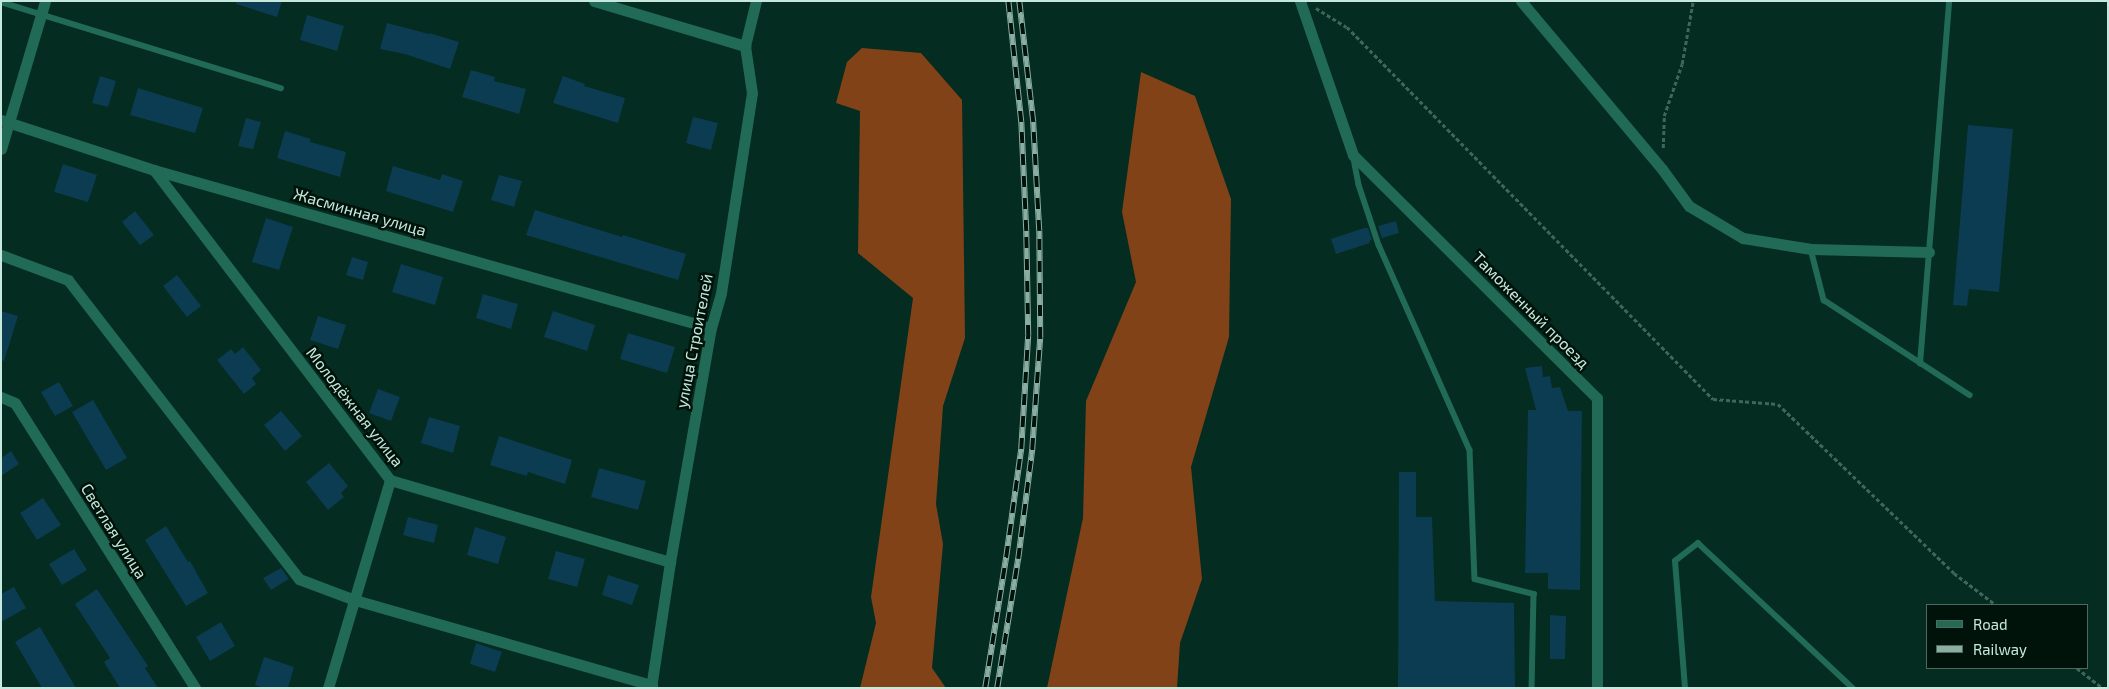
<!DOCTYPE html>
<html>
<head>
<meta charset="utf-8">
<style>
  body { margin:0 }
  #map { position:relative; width:2109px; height:689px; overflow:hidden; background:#042c21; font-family:"Exo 2",sans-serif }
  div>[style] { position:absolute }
  .forest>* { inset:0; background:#814217 }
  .building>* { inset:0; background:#0b3c51 }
  .path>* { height:2.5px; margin-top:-1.25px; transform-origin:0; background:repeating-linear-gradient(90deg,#40665b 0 4px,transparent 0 6.5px) }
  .service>* { height:5.5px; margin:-2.75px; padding:0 2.75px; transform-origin:2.75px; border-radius:2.75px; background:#216a56 }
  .minor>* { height:11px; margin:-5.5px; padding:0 5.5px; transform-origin:5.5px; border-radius:5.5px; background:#216a56 }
  .rail>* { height:5.5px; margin-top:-2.75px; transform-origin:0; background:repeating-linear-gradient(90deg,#00130b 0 11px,#8aaea2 0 22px); box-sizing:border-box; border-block:1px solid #8aaea2 }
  span { translate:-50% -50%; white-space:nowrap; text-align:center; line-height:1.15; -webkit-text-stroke:5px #00130b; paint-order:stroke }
  .street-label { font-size:16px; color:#c7e9dd }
  .frame { position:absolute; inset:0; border:2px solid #c7e9dd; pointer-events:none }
  .legend { position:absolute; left:1926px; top:604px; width:162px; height:65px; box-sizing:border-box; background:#00130b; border:1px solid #50695f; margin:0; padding:6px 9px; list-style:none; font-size:15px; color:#c7e9dd }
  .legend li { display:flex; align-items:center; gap:10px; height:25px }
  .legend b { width:25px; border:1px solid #50695f }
</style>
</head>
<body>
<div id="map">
  <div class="forest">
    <div style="clip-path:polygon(862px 48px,921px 53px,962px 100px,965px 338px,943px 406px,936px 504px,943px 544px,932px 668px,946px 688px,860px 688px,876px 623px,871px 597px,913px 298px,858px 253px,860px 111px,836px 103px,847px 62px)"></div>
    <div style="clip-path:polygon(1141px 72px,1195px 96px,1231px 199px,1229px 337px,1191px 467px,1202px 579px,1180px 643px,1177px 688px,1047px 688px,1083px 518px,1086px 401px,1136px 282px,1122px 212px)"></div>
  </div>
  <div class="building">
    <div style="clip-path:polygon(236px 1px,282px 1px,277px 17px,236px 4px)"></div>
    <div style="clip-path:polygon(307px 15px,344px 26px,337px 51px,300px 40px)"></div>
    <div style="clip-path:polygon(387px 23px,429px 34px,429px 33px,459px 42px,450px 69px,405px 54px,380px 49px)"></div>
    <div style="clip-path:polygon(471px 70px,495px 77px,494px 81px,526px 89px,519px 114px,462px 97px)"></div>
    <div style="clip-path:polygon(100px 76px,116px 81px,108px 107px,92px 103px)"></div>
    <div style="clip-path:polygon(563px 76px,585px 84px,584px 86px,625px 98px,618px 123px,553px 103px)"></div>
    <div style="clip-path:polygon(138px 88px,203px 108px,195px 133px,130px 115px)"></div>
    <div style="clip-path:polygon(693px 117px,718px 123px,711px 150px,686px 143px)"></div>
    <div style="clip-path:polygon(246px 118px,261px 122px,253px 149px,238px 146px)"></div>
    <div style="clip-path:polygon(1968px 125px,2013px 129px,1999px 292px,1969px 289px,1967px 306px,1953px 305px)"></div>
    <div style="clip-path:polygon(285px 131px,311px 139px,310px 142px,346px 152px,340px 177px,277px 158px)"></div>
    <div style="clip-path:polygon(63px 164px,97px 175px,88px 202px,54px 192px)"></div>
    <div style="clip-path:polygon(393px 166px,440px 180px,442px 174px,463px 181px,453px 212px,386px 191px)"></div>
    <div style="clip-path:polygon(499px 175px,522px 181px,514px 207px,491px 200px)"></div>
    <div style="clip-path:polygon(535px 210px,622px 237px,623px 235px,686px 254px,678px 280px,526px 235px)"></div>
    <div style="clip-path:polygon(135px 211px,154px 235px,140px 245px,122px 222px)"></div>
    <div style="clip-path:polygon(266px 218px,293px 227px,279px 270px,252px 262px)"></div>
    <div style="clip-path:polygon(1396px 221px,1399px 233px,1382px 238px,1378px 226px)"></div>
    <div style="clip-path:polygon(1364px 228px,1368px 228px,1372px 240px,1369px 241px,1370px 243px,1336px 254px,1331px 239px)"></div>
    <div style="clip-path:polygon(352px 257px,368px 262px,363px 280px,346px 275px)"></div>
    <div style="clip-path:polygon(401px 264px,443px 277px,435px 305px,392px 292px)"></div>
    <div style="clip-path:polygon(177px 275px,201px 306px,187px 317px,163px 286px)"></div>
    <div style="clip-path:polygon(483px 294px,518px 304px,511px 329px,476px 318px)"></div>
    <div style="clip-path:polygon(1px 311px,18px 316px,4px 361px,1px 360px)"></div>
    <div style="clip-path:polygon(553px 311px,595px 325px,587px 351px,544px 337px)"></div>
    <div style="clip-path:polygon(318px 316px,346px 325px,338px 349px,310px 340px)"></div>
    <div style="clip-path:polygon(628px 333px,675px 347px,667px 373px,620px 359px)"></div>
    <div style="clip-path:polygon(243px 347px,261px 370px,252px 378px,256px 384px,244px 394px,217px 360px,231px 349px,235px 354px)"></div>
    <div style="clip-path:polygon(1542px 366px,1543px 377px,1550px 376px,1552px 388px,1560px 387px,1568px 411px,1582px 411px,1580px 590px,1548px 589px,1548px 573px,1525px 573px,1528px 410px,1536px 410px,1525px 368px)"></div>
    <div style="clip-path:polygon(59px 382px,73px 406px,55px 416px,41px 392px)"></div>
    <div style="clip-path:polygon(378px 389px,400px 397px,391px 421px,369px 413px)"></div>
    <div style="clip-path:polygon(93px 400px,127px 458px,106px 470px,72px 412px)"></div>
    <div style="clip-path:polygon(281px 411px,302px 436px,285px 451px,264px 425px)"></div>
    <div style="clip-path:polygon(429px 417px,460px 426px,453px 453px,421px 443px)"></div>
    <div style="clip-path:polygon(499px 436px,572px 460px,565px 484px,528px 472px,527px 476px,490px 465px)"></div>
    <div style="clip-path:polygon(11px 451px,19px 464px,1px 476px,1px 458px)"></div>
    <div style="clip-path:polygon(329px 463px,348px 486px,341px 493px,344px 497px,328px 510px,306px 482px)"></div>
    <div style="clip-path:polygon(599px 468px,646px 481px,638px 510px,591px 497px)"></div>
    <div style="clip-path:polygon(1399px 472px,1416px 472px,1416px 517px,1432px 517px,1435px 601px,1514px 603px,1515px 688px,1398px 688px)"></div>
    <div style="clip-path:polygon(43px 498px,61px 525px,37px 540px,20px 513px)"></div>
    <div style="clip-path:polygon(408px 517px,438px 525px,434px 543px,403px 535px)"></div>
    <div style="clip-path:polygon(166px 526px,188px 562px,190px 561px,208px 593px,186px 606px,145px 540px)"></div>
    <div style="clip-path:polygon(475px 527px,506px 537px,498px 564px,467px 555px)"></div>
    <div style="clip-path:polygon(74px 549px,87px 570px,62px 585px,49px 564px)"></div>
    <div style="clip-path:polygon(556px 551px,585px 559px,577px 587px,548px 579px)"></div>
    <div style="clip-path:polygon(281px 568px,289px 579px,271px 590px,263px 578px)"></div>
    <div style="clip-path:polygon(608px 575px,639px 585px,632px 605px,602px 595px)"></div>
    <div style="clip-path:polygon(14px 587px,26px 608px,1px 622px,1px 594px)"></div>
    <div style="clip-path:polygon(97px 589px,148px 666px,145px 668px,158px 688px,120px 688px,104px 662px,110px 658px,75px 604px)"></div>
    <div style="clip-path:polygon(1550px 615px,1566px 616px,1565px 659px,1550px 659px)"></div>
    <div style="clip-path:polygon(221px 622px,235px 646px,210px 661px,196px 637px)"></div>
    <div style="clip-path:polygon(40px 627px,76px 688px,42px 688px,15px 642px)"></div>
    <div style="clip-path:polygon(476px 643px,502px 652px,495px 672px,470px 664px)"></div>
    <div style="clip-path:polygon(264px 657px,294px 667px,288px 688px,263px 688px,255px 685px)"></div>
  </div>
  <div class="path">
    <div style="left:1316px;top:8px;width:36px;rotate:32deg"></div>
    <div style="left:1347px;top:27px;width:522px;rotate:45.47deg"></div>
    <div style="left:1713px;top:399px;width:65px;rotate:4.4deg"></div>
    <div style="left:1778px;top:404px;width:244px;rotate:43.8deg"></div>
    <div style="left:1954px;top:573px;width:53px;rotate:37.3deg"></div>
    <div style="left:1663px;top:148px;width:32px;rotate:-88deg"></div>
    <div style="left:1664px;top:116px;width:55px;rotate:-70.9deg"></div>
    <div style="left:1682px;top:64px;width:64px;rotate:-80.1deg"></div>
    <div style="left:2077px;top:668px;width:33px;rotate:38deg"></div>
  </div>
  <div class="service">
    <div style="left:1px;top:2px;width:293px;rotate:17.1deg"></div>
    <div style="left:1354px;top:159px;width:26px;rotate:79deg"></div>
    <div style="left:1359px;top:185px;width:63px;rotate:71.6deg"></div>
    <div style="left:1379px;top:245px;width:224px;rotate:66.1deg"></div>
    <div style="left:1470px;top:450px;width:129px;rotate:87.8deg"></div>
    <div style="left:1475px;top:579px;width:61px;rotate:14.3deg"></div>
    <div style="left:1534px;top:594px;width:94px;rotate:91.2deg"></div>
    <div style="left:1811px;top:249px;width:53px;rotate:75.7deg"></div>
    <div style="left:1824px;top:300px;width:174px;rotate:33.1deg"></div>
    <div style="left:1920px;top:364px;width:364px;rotate:-85.4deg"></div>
    <div style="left:1685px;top:688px;width:127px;rotate:-94.5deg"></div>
    <div style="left:1675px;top:561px;width:29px;rotate:-38deg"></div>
    <div style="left:1698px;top:543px;width:212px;rotate:43.1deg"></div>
  </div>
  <div class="minor">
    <div style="left:594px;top:1px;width:158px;rotate:16.6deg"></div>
    <div style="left:1300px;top:1px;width:163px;rotate:71deg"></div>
    <div style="left:1353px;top:155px;width:344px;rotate:44.9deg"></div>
    <div style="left:1597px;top:398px;width:290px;rotate:90deg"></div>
    <div style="left:1521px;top:1px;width:219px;rotate:50deg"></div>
    <div style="left:1662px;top:169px;width:46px;rotate:53.9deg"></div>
    <div style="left:1689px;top:206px;width:63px;rotate:30.7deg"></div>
    <div style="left:1743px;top:238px;width:69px;rotate:9.2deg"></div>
    <div style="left:1811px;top:249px;width:118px;rotate:1.5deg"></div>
    <div style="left:1px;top:120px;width:161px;rotate:18.1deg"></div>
    <div style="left:154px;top:170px;width:579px;rotate:15.84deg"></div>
    <div style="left:1px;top:149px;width:154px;rotate:-73.4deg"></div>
    <div style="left:154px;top:170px;width:390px;rotate:52.7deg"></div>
    <div style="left:390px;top:480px;width:292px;rotate:16.3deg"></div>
    <div style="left:1px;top:255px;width:72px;rotate:20.5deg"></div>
    <div style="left:68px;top:280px;width:378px;rotate:52.3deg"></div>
    <div style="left:299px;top:579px;width:60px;rotate:20.6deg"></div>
    <div style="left:355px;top:600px;width:309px;rotate:16deg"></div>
    <div style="left:1px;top:397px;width:15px;rotate:23deg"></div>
    <div style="left:15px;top:403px;width:337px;rotate:57.7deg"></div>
    <div style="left:328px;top:688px;width:217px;rotate:-73.4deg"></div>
    <div style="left:651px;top:688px;width:127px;rotate:-81.4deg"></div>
    <div style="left:670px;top:562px;width:238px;rotate:-80.1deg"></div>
    <div style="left:711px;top:328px;width:36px;rotate:-74deg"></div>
    <div style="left:721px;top:293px;width:202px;rotate:-81.2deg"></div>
    <div style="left:752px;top:93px;width:48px;rotate:-98.5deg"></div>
    <div style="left:745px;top:46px;width:46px;rotate:-76.3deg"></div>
  </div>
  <div class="rail">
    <div style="left:985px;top:688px;width:133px;rotate:-80.9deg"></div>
    <div style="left:1006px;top:557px;width:109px;rotate:-82.1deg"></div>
    <div style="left:1021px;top:449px;width:113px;rotate:-86.5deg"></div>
    <div style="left:1028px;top:336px;width:105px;rotate:-91.1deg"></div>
    <div style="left:1026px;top:231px;width:109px;rotate:-92.6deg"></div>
    <div style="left:1021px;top:122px;width:122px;rotate:-96.1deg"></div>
    <div style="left:997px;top:688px;width:131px;rotate:-80.8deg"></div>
    <div style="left:1018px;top:559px;width:111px;rotate:-82.7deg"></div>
    <div style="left:1032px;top:449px;width:111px;rotate:-85.9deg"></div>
    <div style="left:1040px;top:338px;width:107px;rotate:-90.5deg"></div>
    <div style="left:1039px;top:231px;width:109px;rotate:-93.2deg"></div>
    <div style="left:1033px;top:122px;width:122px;rotate:-96.6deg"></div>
  </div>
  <div class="street-label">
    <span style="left:360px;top:212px;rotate:16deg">Жасминная улица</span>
    <span style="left:1531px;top:310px;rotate:45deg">Таможенный проезд</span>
    <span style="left:694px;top:341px;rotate:-79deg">улица Строителей</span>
    <span style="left:355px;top:407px;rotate:52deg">Молодёжная улица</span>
    <span style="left:114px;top:531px;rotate:58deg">Светлая улица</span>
  </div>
  <div class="frame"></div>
  <ul class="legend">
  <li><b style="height:6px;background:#216a56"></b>Road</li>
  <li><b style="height:6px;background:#8aaea2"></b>Railway</li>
  </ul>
</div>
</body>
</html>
